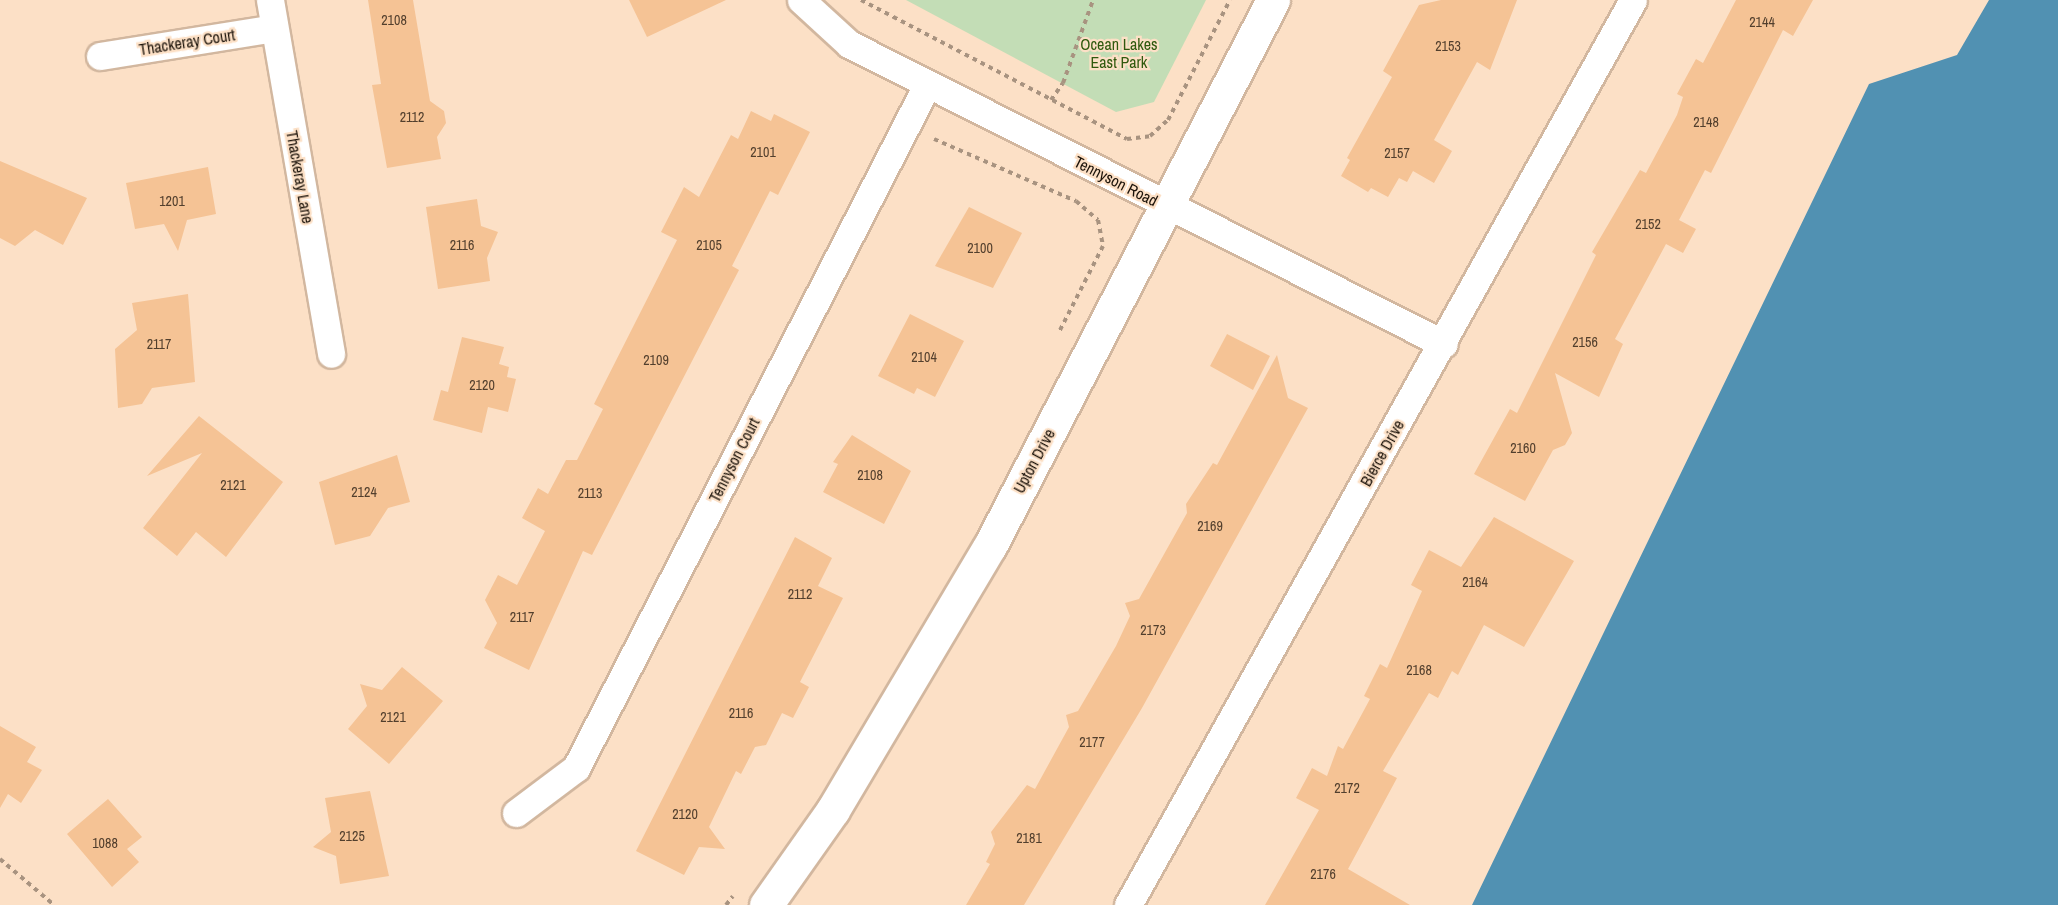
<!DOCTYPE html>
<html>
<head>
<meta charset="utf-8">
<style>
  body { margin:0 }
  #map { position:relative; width:2058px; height:905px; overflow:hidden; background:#fce0c6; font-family:"Archivo Narrow",sans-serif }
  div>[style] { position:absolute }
  .green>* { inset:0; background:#c3ddb6 }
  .water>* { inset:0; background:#5191b2 }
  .building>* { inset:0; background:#f5c395 }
  .path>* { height:4px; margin-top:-2px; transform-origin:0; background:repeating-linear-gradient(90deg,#a89380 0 4.5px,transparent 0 9px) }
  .roads { filter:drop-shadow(2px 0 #d2b79f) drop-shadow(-2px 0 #d2b79f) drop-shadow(0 2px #d2b79f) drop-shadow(0 -2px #d2b79f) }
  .street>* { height:27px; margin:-13.5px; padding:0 13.5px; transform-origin:13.5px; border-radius:13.5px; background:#fff }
  .secondary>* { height:33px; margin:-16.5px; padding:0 16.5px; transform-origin:16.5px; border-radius:16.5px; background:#fff }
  span { translate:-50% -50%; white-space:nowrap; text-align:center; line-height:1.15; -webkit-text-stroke:4.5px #fce0c6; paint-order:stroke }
  .number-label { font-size:14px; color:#523f2d }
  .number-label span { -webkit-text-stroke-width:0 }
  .street-label { font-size:16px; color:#1c130a }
  .park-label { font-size:16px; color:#2f590e }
</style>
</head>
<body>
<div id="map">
  <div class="green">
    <div style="clip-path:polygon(906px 0,1206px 0,1154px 102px,1116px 112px)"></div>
  </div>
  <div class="water">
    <div style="clip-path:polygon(1989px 0,2058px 0,2058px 905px,1472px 905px,1869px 84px,1957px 55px)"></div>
  </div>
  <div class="building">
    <div style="clip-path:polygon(368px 0,413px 0,430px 101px,444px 111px,446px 123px,437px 137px,441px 159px,387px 168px,372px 85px,381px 84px)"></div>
    <div style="clip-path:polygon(629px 0,726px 0,647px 37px)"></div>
    <div style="clip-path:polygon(1441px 0,1517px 0,1490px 70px,1477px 62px,1434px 140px,1452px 151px,1434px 183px,1413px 171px,1407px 182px,1399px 178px,1388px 197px,1371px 188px,1368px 192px,1341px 176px,1350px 160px,1347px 158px,1392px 77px,1383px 71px,1419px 5px)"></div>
    <div style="clip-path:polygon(1736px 0,1813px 0,1793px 36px,1783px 30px,1711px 173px,1705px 170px,1679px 220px,1696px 229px,1683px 253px,1666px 244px,1615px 339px,1623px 344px,1599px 397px,1555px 373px,1572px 433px,1565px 445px,1553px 450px,1525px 501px,1474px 474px,1510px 409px,1517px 413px,1596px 255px,1592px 252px,1640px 170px,1646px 173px,1677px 115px,1683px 97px,1677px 94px,1696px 59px,1703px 63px)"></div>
    <div style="clip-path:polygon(751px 111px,771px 121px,774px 114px,810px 132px,778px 195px,770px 191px,732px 266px,739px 270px,592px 555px,583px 551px,529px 670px,484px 648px,497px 623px,485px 600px,498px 575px,517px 585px,545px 531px,522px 518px,538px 488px,548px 494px,566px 460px,577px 460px,603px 409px,594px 404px,677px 240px,661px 232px,684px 187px,699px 197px,731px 135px,738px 139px)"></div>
    <div style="clip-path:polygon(0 161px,87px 198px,63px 245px,35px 230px,15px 246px,0 238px)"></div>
    <div style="clip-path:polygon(208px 167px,216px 214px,187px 220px,178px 251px,164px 224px,135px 229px,126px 183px)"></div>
    <div style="clip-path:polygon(477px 199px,481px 226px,498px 232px,487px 258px,490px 281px,438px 289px,426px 207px)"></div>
    <div style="clip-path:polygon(969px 207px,1022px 233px,993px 288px,935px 266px)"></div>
    <div style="clip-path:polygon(188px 294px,195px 382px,152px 388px,142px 404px,118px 408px,115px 349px,137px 330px,132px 303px)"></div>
    <div style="clip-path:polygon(910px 314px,964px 341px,935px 397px,917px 388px,914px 394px,878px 376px)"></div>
    <div style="clip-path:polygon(1227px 334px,1270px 356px,1253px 390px,1210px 366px)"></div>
    <div style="clip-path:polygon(462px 337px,504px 347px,499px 364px,509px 367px,507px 377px,516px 379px,508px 412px,488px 407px,482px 433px,433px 420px,441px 390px,448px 392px)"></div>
    <div style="clip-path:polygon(1277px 355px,1288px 398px,1308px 408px,1142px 708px,1024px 905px,966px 905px,990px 864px,986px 862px,995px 844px,991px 832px,1027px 785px,1035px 789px,1069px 727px,1066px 715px,1078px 711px,1116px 646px,1130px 616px,1125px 603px,1139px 599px,1187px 513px,1186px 504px,1213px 463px,1217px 465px)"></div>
    <div style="clip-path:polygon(199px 416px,283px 482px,226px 557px,196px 532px,177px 556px,143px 528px,202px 453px,147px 476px)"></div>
    <div style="clip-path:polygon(852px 435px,911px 471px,884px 524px,823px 492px,838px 464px,833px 462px)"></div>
    <div style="clip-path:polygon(397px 455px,410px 502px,388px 508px,370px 536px,335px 545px,319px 482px)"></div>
    <div style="clip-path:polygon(1494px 517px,1574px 561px,1524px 647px,1484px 625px,1458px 675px,1452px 671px,1438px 698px,1429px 693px,1383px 771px,1397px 778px,1348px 869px,1410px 905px,1265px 905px,1319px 810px,1296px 798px,1312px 768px,1327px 776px,1338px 746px,1343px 749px,1370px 699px,1364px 696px,1380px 664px,1387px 668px,1422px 591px,1411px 585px,1429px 550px,1461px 567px)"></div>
    <div style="clip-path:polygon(795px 537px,832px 558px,818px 586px,843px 598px,800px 682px,809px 687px,793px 718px,782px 713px,766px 745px,755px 747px,741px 774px,736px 771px,709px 827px,725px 849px,699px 847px,684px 875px,636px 851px)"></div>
    <div style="clip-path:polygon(402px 667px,443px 701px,389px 764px,348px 729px,367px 706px,360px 684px,382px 690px)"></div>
    <div style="clip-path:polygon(0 726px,36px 747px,27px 762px,42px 770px,21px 803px,8px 794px,0 808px)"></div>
    <div style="clip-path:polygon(370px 791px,389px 876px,340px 884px,336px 856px,313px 847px,331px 832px,325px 798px)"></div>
    <div style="clip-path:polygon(108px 799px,142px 837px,127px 849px,139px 862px,112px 887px,67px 834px)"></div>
  </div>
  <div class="path">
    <div style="left:861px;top:0;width:300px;rotate:27.6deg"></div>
    <div style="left:1127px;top:139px;width:23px;rotate:-7deg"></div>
    <div style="left:1150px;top:136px;width:24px;rotate:-42deg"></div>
    <div style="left:1168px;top:120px;width:135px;rotate:-62.7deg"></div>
    <div style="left:1051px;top:100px;width:21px;rotate:-55deg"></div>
    <div style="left:1063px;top:83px;width:88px;rotate:-70.1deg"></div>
    <div style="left:934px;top:139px;width:155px;rotate:23.6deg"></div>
    <div style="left:1076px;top:201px;width:29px;rotate:41deg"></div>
    <div style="left:1098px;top:220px;width:26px;rotate:79deg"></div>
    <div style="left:1103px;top:246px;width:97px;rotate:117.1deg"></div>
    <div style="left:0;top:859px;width:71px;rotate:40.4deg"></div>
    <div style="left:726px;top:905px;width:11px;rotate:-52deg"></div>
  </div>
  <div class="roads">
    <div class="street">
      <div style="left:270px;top:0;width:359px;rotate:80.2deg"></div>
      <div style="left:801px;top:0;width:65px;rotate:42.5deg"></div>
      <div style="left:849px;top:44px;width:666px;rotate:26.76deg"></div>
      <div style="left:100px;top:56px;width:176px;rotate:-9.1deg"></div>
      <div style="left:516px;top:813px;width:75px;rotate:-36.9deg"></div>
      <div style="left:576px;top:768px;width:768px;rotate:-62.8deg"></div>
      <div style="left:1128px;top:905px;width:1036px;rotate:-60.84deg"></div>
    </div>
    <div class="secondary">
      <div style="left:766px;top:905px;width:116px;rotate:-54.8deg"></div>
      <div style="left:833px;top:810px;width:307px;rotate:-59.3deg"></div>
      <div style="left:990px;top:546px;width:615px;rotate:-62.6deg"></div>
    </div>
  </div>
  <div class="number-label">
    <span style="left:394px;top:20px">2108</span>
    <span style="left:1762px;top:22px">2144</span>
    <span style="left:1448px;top:46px">2153</span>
    <span style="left:412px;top:117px">2112</span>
    <span style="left:1706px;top:122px">2148</span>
    <span style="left:763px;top:152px">2101</span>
    <span style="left:1397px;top:153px">2157</span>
    <span style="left:172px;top:201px">1201</span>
    <span style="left:1648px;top:224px">2152</span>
    <span style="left:462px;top:245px">2116</span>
    <span style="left:709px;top:245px">2105</span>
    <span style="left:980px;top:248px">2100</span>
    <span style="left:1585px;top:342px">2156</span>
    <span style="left:159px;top:344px">2117</span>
    <span style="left:924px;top:357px">2104</span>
    <span style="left:656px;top:360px">2109</span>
    <span style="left:482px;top:385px">2120</span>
    <span style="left:1523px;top:448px">2160</span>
    <span style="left:870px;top:475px">2108</span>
    <span style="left:233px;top:485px">2121</span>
    <span style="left:364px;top:492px">2124</span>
    <span style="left:590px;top:493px">2113</span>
    <span style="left:1210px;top:526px">2169</span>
    <span style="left:1475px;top:582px">2164</span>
    <span style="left:800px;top:594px">2112</span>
    <span style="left:522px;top:617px">2117</span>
    <span style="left:1153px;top:630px">2173</span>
    <span style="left:1419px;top:670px">2168</span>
    <span style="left:741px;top:713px">2116</span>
    <span style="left:393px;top:717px">2121</span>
    <span style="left:1092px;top:742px">2177</span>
    <span style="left:1347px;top:788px">2172</span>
    <span style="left:685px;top:814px">2120</span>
    <span style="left:352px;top:836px">2125</span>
    <span style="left:1029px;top:838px">2181</span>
    <span style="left:105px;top:843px">1088</span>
    <span style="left:1323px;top:874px">2176</span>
  </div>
  <div class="street-label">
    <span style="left:187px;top:42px;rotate:-9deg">Thackeray Court</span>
    <span style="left:300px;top:177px;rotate:80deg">Thackeray Lane</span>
    <span style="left:1116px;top:181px;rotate:27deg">Tennyson Road</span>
    <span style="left:1382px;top:453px;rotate:-61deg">Bierce Drive</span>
    <span style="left:734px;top:460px;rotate:-63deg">Tennyson Court</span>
    <span style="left:1034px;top:461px;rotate:-62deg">Upton Drive</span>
  </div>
  <div class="park-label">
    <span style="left:1119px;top:53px">Ocean Lakes<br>East Park</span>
  </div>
</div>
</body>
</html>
